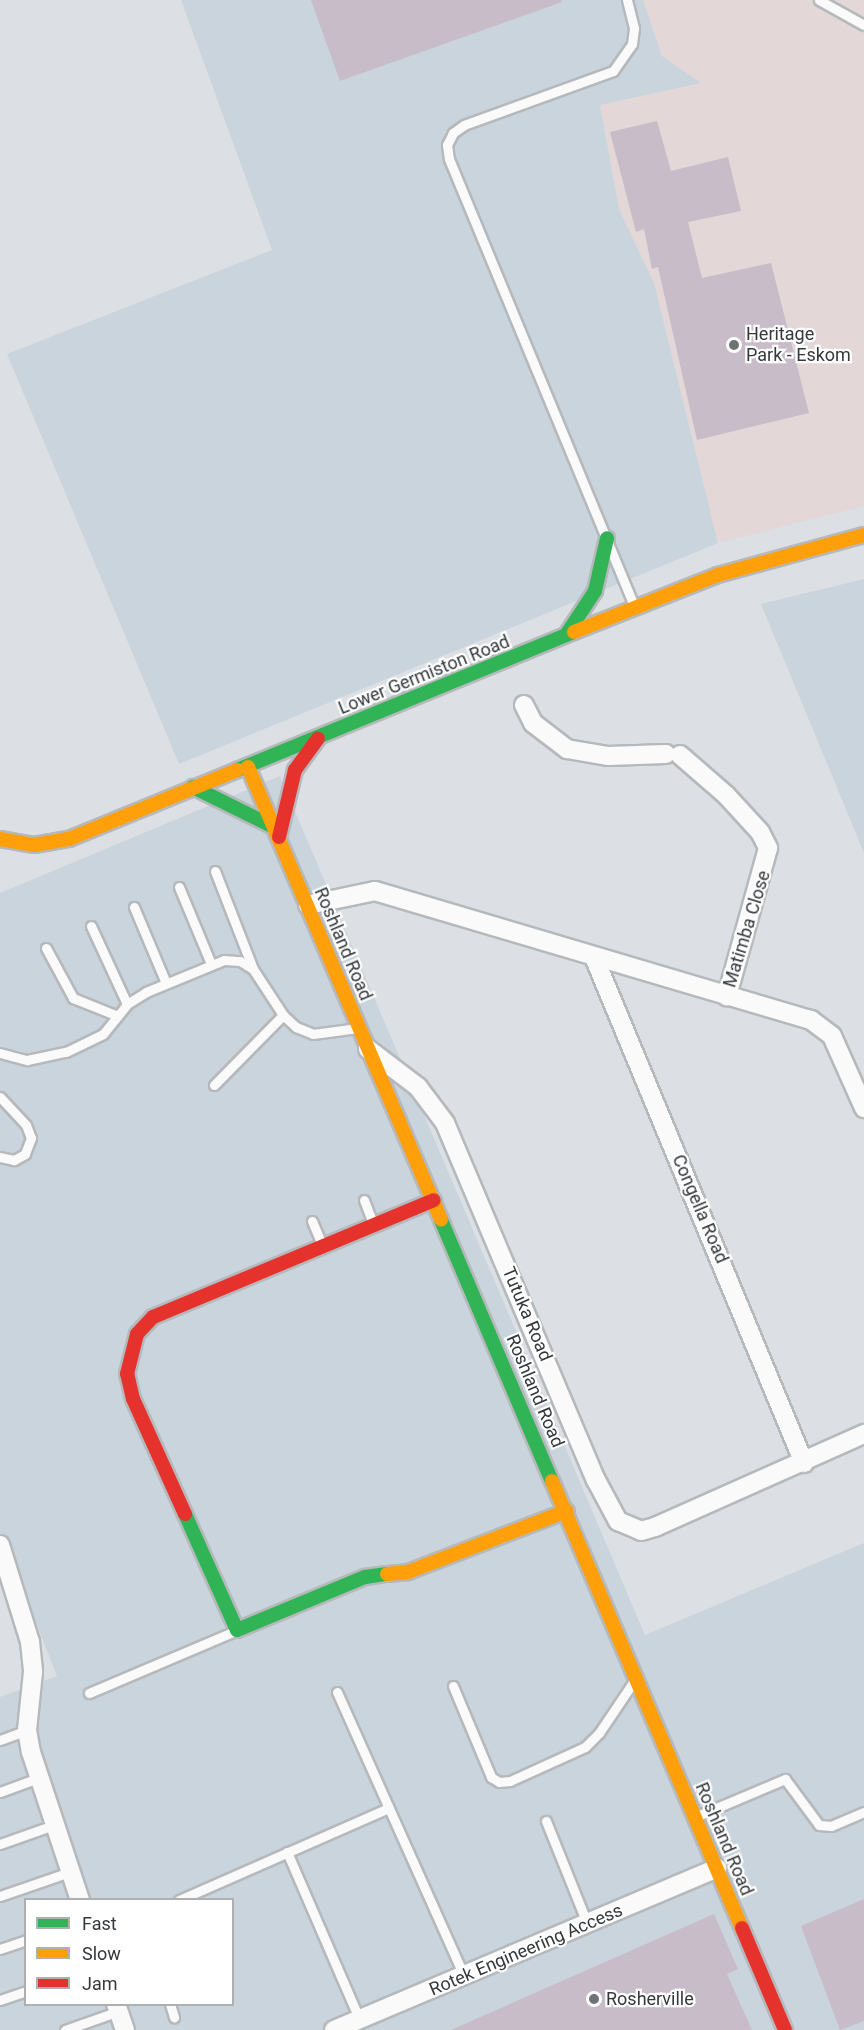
<!DOCTYPE html>
<html>
<head>
<meta charset="utf-8">
<style>
  body { margin:0 }
  #map { position:relative; width:864px; height:2030px; overflow:hidden; background:#dce0e4; font-family:Roboto,sans-serif }
  div>[style] { position:absolute }
  .commercial>* { inset:0; background:#e3d7d7 }
  .built>* { inset:0; background:#cad4dc }
  .building>* { inset:0; background:#c7bcc8 }
  .roads { filter:drop-shadow(2px 0 #b6b9bc) drop-shadow(-2px 0 #b6b9bc) drop-shadow(0 2px #b6b9bc) drop-shadow(0 -2px #b6b9bc) }
  .lane>* { height:9px; margin:-4.5px; padding:0 4.5px; transform-origin:4.5px; border-radius:4.5px; background:#fafafb }
  .street>* { height:18px; margin:-9px; padding:0 9px; transform-origin:9px; border-radius:9px; background:#fafafb }
  .fast>* { height:14px; margin:-7px; padding:0 7px; transform-origin:7px; border-radius:7px; background:#30b455 }
  .slow>* { height:14px; margin:-7px; padding:0 7px; transform-origin:7px; border-radius:7px; background:#ff9f0a }
  .jam>* { height:14px; margin:-7px; padding:0 7px; transform-origin:7px; border-radius:7px; background:#e5322d }
  .dots>* { width:16px; height:16px; translate:-50% -50%; box-sizing:border-box; border:3px solid #fff; border-radius:50% }
  span { translate:-50% -50%; white-space:nowrap; text-align:center; line-height:1.15; -webkit-text-stroke:4.5px #fff; paint-order:stroke }
  .poi-label { font-size:18px; color:#34383b }
  .left { translate:0 -50%; text-align:left }
  .street-label { font-size:18px; color:#34383b }
  .legend { position:absolute; left:24px; top:1898px; width:210px; height:108px; box-sizing:border-box; background:#fff; border:2px solid #aeafb1; margin:0; padding:8px 10px; list-style:none; font-size:18px; color:#34383b }
  .legend li { display:flex; align-items:center; gap:12px; height:30px }
  .legend b { width:30px; border:2px solid #aeafb1 }
</style>
</head>
<body>
<div id="map">
  <div class="commercial">
    <div style="clip-path:polygon(643px 0,864px 0,864px 506px,718px 543px,654px 283px,619px 209px,600px 105px,700px 83px,662px 56px)"></div>
  </div>
  <div class="built">
    <div style="clip-path:polygon(181px 0,643px 0,662px 56px,701px 83px,600px 105px,619px 209px,654px 283px,718px 543px,179px 764px,7px 354px,272px 250px)"></div>
    <div style="clip-path:polygon(864px 579px,864px 853px,761px 604px)"></div>
    <div style="clip-path:polygon(evenodd,280px 776px,645px 1635px,864px 1543px,864px 2030px,0 2030px,0 1697px,57px 1676px,0 1532px,0 893px,280px 776px,26px 1900px,232px 1900px,232px 2004px,26px 2004px,26px 1900px)"></div>
  </div>
  <div class="building">
    <div style="clip-path:polygon(311px 0,561px 0,562px 2px,340px 81px)"></div>
    <div style="clip-path:polygon(657px 121px,671px 171px,728px 157px,741px 211px,688px 222px,702px 278px,771px 263px,809px 413px,697px 440px,658px 267px,652px 269px,644px 229px,636px 232px,610px 132px)"></div>
    <div style="clip-path:polygon(864px 1899px,864px 2021px,840px 2030px,801px 1926px)"></div>
    <div style="clip-path:polygon(714px 1914px,738px 1969px,727px 1974px,752px 2030px,451px 2030px)"></div>
  </div>
  <div class="roads">
    <div class="lane">
      <div style="left:627px;top:0;width:29px;rotate:76deg"></div>
      <div style="left:634px;top:28px;width:16px;rotate:97deg"></div>
      <div style="left:632px;top:44px;width:33px;rotate:125deg"></div>
      <div style="left:613px;top:71px;width:158px;rotate:160.1deg"></div>
      <div style="left:464px;top:125px;width:14px;rotate:144deg"></div>
      <div style="left:453px;top:133px;width:13px;rotate:117deg"></div>
      <div style="left:447px;top:145px;width:14px;rotate:82deg"></div>
      <div style="left:449px;top:159px;width:484px;rotate:67.5deg"></div>
      <div style="left:819px;top:0;width:51px;rotate:29.1deg"></div>
      <div style="left:215px;top:871px;width:105px;rotate:68.8deg"></div>
      <div style="left:179px;top:887px;width:83px;rotate:67.4deg"></div>
      <div style="left:134px;top:907px;width:82px;rotate:67.2deg"></div>
      <div style="left:91px;top:926px;width:86px;rotate:65.2deg"></div>
      <div style="left:46px;top:948px;width:57px;rotate:61.6deg"></div>
      <div style="left:73px;top:998px;width:48px;rotate:21.8deg"></div>
      <div style="left:0;top:1053px;width:28px;rotate:15deg"></div>
      <div style="left:27px;top:1060px;width:40px;rotate:-12deg"></div>
      <div style="left:66px;top:1052px;width:41px;rotate:-25.9deg"></div>
      <div style="left:103px;top:1034px;width:38px;rotate:-51deg"></div>
      <div style="left:127px;top:1004px;width:22px;rotate:-32deg"></div>
      <div style="left:146px;top:992px;width:84px;rotate:-22.3deg"></div>
      <div style="left:224px;top:960px;width:16px;rotate:4deg"></div>
      <div style="left:240px;top:961px;width:15px;rotate:32deg"></div>
      <div style="left:253px;top:969px;width:55px;rotate:56.9deg"></div>
      <div style="left:283px;top:1015px;width:18px;rotate:43deg"></div>
      <div style="left:296px;top:1027px;width:18px;rotate:22deg"></div>
      <div style="left:313px;top:1034px;width:45px;rotate:-7.6deg"></div>
      <div style="left:214px;top:1085px;width:98px;rotate:-45.4deg"></div>
      <div style="left:0;top:1097px;width:38px;rotate:47deg"></div>
      <div style="left:26px;top:1125px;width:14px;rotate:69deg"></div>
      <div style="left:31px;top:1138px;width:17px;rotate:111deg"></div>
      <div style="left:25px;top:1154px;width:13px;rotate:151deg"></div>
      <div style="left:14px;top:1160px;width:14px;rotate:-168deg"></div>
      <div style="left:364px;top:1200px;width:26px;rotate:69deg"></div>
      <div style="left:312px;top:1221px;width:25px;rotate:67deg"></div>
      <div style="left:453px;top:1686px;width:99px;rotate:67.3deg"></div>
      <div style="left:491px;top:1777px;width:9px;rotate:32deg"></div>
      <div style="left:499px;top:1782px;width:11px;rotate:-5deg"></div>
      <div style="left:510px;top:1781px;width:82px;rotate:-24.4deg"></div>
      <div style="left:585px;top:1747px;width:20px;rotate:-45deg"></div>
      <div style="left:599px;top:1733px;width:63px;rotate:-56.1deg"></div>
      <div style="left:337px;top:1692px;width:311px;rotate:65.9deg"></div>
      <div style="left:89px;top:1693px;width:159px;rotate:-23deg"></div>
      <div style="left:0;top:1740px;width:29px;rotate:-20deg"></div>
      <div style="left:0;top:1792px;width:40px;rotate:-20.2deg"></div>
      <div style="left:695px;top:1817px;width:98px;rotate:-22.9deg"></div>
      <div style="left:785px;top:1779px;width:57px;rotate:53.5deg"></div>
      <div style="left:819px;top:1825px;width:12px;rotate:5deg"></div>
      <div style="left:831px;top:1826px;width:36px;rotate:-23deg"></div>
      <div style="left:546px;top:1821px;width:110px;rotate:68.1deg"></div>
      <div style="left:0;top:1844px;width:57px;rotate:-19.4deg"></div>
      <div style="left:287px;top:1852px;width:184px;rotate:66.6deg"></div>
      <div style="left:0;top:1896px;width:76px;rotate:-19.1deg"></div>
      <div style="left:179px;top:1900px;width:229px;rotate:-23.7deg"></div>
      <div style="left:0;top:1949px;width:28px;rotate:-19deg"></div>
      <div style="left:0;top:2000px;width:28px;rotate:-19deg"></div>
      <div style="left:170px;top:2004px;width:14px;rotate:73deg"></div>
      <div style="left:65px;top:2030px;width:57px;rotate:-19.4deg"></div>
    </div>
    <div class="street">
      <div style="left:524px;top:705px;width:20px;rotate:63deg"></div>
      <div style="left:533px;top:723px;width:43px;rotate:37.4deg"></div>
      <div style="left:567px;top:749px;width:42px;rotate:9.7deg"></div>
      <div style="left:608px;top:756px;width:58px;rotate:-2deg"></div>
      <div style="left:680px;top:755px;width:61px;rotate:41deg"></div>
      <div style="left:726px;top:795px;width:50px;rotate:47.4deg"></div>
      <div style="left:760px;top:832px;width:18px;rotate:63deg"></div>
      <div style="left:768px;top:848px;width:154px;rotate:105.5deg"></div>
      <div style="left:308px;top:905px;width:68px;rotate:-11.8deg"></div>
      <div style="left:375px;top:891px;width:455px;rotate:16.5deg"></div>
      <div style="left:811px;top:1020px;width:26px;rotate:37deg"></div>
      <div style="left:832px;top:1036px;width:79px;rotate:66deg"></div>
      <div style="left:594px;top:957px;width:548px;rotate:67.46deg"></div>
      <div style="left:368px;top:1049px;width:63px;rotate:37.2deg"></div>
      <div style="left:418px;top:1087px;width:45px;rotate:53.1deg"></div>
      <div style="left:445px;top:1123px;width:388px;rotate:67.1deg"></div>
      <div style="left:596px;top:1480px;width:47px;rotate:61.8deg"></div>
      <div style="left:618px;top:1521px;width:25px;rotate:23deg"></div>
      <div style="left:641px;top:1531px;width:15px;rotate:-16deg"></div>
      <div style="left:655px;top:1527px;width:229px;rotate:-24deg"></div>
      <div style="left:0;top:1545px;width:102px;rotate:72.8deg"></div>
      <div style="left:30px;top:1642px;width:30px;rotate:84deg"></div>
      <div style="left:33px;top:1672px;width:58px;rotate:95.9deg"></div>
      <div style="left:27px;top:1730px;width:22px;rotate:80deg"></div>
      <div style="left:31px;top:1752px;width:156px;rotate:71.7deg"></div>
      <div style="left:116px;top:2004px;width:28px;rotate:71deg"></div>
      <div style="left:334px;top:2030px;width:416px;rotate:-22.9deg"></div>
    </div>
    <div class="fast">
      <div style="left:566px;top:635px;width:53px;rotate:-56.6deg"></div>
      <div style="left:595px;top:591px;width:54px;rotate:-77.2deg"></div>
      <div style="left:237px;top:770px;width:364px;rotate:-22.3deg"></div>
      <div style="left:193px;top:787px;width:90px;rotate:26.3deg"></div>
      <div style="left:441px;top:1220px;width:284px;rotate:67deg"></div>
      <div style="left:185px;top:1514px;width:127px;rotate:65.9deg"></div>
      <div style="left:237px;top:1630px;width:139px;rotate:-22.5deg"></div>
      <div style="left:365px;top:1577px;width:22px;rotate:-8deg"></div>
    </div>
    <div class="slow">
      <div style="left:574px;top:632px;width:155px;rotate:-21.6deg"></div>
      <div style="left:718px;top:575px;width:151px;rotate:-15.3deg"></div>
      <div style="left:248px;top:767px;width:492px;rotate:66.9deg"></div>
      <div style="left:0;top:839px;width:35px;rotate:10deg"></div>
      <div style="left:34px;top:845px;width:36px;rotate:-10deg"></div>
      <div style="left:69px;top:839px;width:182px;rotate:-22.3deg"></div>
      <div style="left:552px;top:1481px;width:486px;rotate:67deg"></div>
      <div style="left:387px;top:1574px;width:21px;rotate:-5deg"></div>
      <div style="left:408px;top:1572px;width:170px;rotate:-21deg"></div>
    </div>
    <div class="jam">
      <div style="left:279px;top:837px;width:69px;rotate:-76.6deg"></div>
      <div style="left:295px;top:770px;width:39px;rotate:-54deg"></div>
      <div style="left:185px;top:1514px;width:126px;rotate:-114.3deg"></div>
      <div style="left:133px;top:1399px;width:26px;rotate:-103deg"></div>
      <div style="left:127px;top:1374px;width:41px;rotate:-76deg"></div>
      <div style="left:137px;top:1334px;width:23px;rotate:-47deg"></div>
      <div style="left:153px;top:1317px;width:304px;rotate:-22.6deg"></div>
      <div style="left:742px;top:1928px;width:111px;rotate:67.1deg"></div>
    </div>
  </div>
  <div class="dots">
    <div style="left:734px;top:345px;background:#6f7376"></div>
    <div style="left:594px;top:1999px;background:#6f7376"></div>
  </div>
  <div class="poi-label">
    <span class="left" style="left:746px;top:345px">Heritage<br>Park - Eskom</span>
    <span class="left" style="left:606px;top:1999px">Rosherville</span>
  </div>
  <div class="street-label">
    <span style="left:424px;top:675px;rotate:-22deg">Lower Germiston Road</span>
    <span style="left:747px;top:929px;rotate:-73deg">Matimba Close</span>
    <span style="left:343px;top:944px;rotate:67deg">Roshland Road</span>
    <span style="left:700px;top:1209px;rotate:67deg">Congella Road</span>
    <span style="left:527px;top:1314px;rotate:67deg">Tutuka Road</span>
    <span style="left:535px;top:1391px;rotate:67deg">Roshland Road</span>
    <span style="left:724px;top:1839px;rotate:67deg">Roshland Road</span>
    <span style="left:526px;top:1950px;rotate:-23deg">Rotek Engineering Access</span>
  </div>
  <ul class="legend">
  <li><b style="height:8px;background:#30b455"></b>Fast</li>
  <li><b style="height:8px;background:#ff9f0a"></b>Slow</li>
  <li><b style="height:8px;background:#e5322d"></b>Jam</li>
  </ul>
</div>
</body>
</html>
